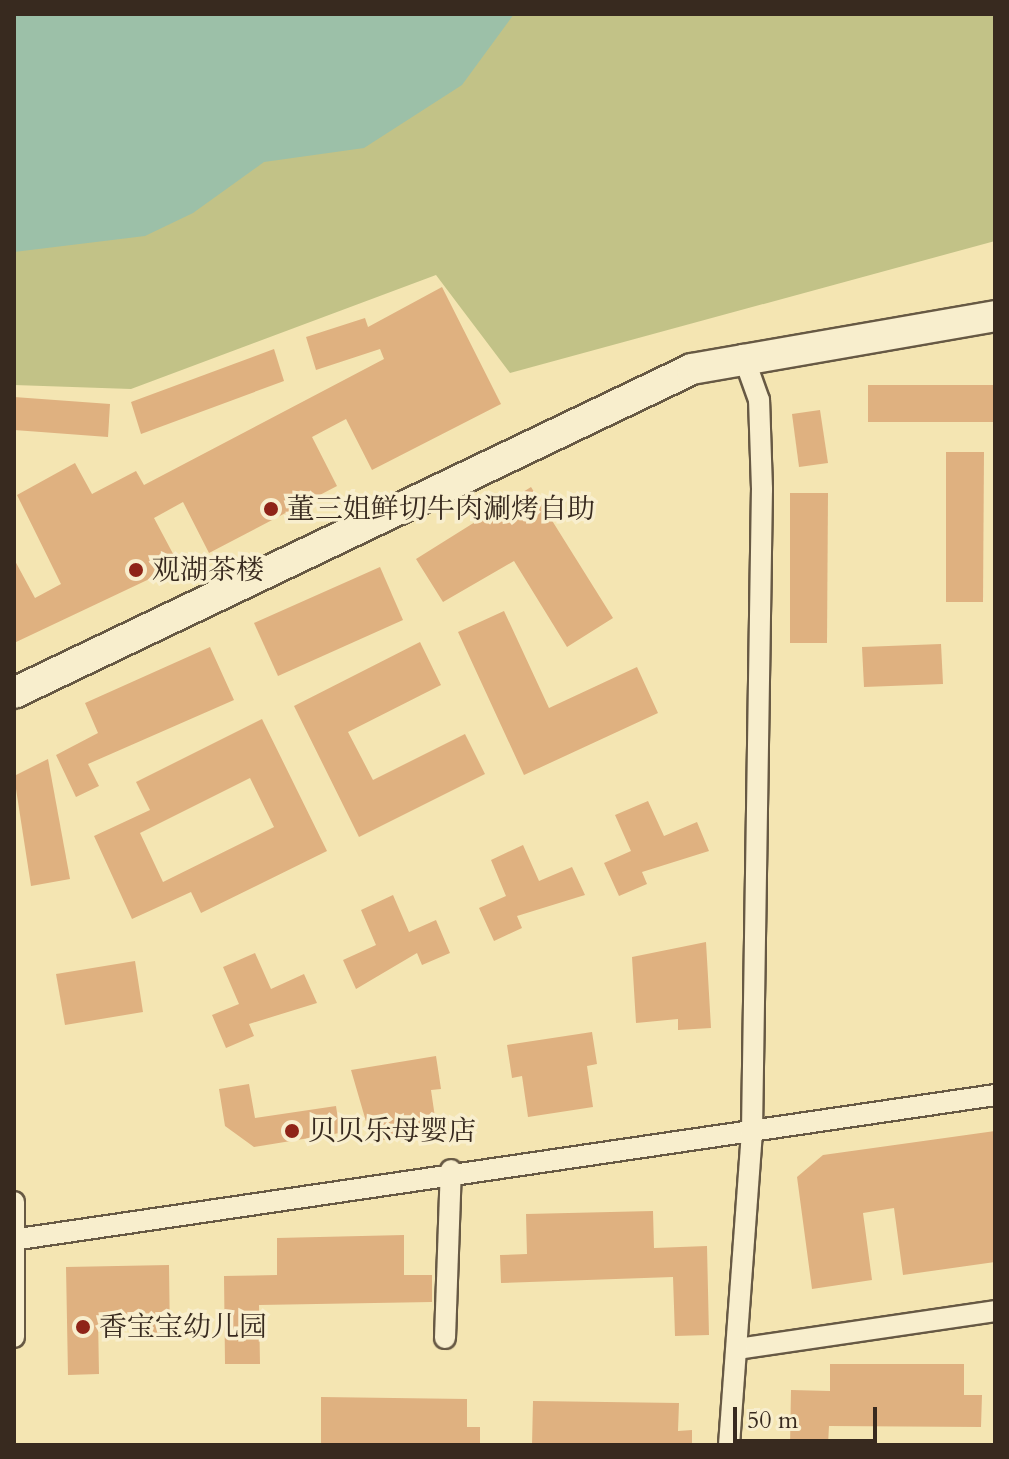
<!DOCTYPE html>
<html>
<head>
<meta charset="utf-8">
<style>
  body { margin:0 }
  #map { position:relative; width:1009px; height:1459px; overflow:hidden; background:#f4e5b2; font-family:Cardo,"Noto Serif SC",serif }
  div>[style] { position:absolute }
  .green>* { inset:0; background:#c2c287 }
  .water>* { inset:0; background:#9cc0a8 }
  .building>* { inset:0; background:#dfb180 }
  .roads { filter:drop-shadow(2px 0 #675944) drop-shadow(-2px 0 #675944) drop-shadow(0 2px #675944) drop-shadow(0 -2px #675944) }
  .street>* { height:20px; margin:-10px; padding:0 10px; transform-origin:10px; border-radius:10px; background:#f8eecd }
  .secondary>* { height:30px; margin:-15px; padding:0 15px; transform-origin:15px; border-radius:15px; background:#f8eecd }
  .dots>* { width:22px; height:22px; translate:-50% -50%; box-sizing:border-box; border:4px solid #f8eecd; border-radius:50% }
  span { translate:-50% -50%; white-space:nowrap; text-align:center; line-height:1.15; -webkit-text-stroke:7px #f8eecd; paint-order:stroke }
  .poi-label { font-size:28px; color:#382a1f }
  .left { translate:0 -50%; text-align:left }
  .frame { position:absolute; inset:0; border:16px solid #382a1f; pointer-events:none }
  .scale { position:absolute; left:733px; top:1407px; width:144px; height:36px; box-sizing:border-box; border:4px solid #382a1f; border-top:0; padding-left:10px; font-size:24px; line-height:28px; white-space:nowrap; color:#382a1f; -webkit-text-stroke:6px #f8eecd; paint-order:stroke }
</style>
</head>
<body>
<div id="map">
  <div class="green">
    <div style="clip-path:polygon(14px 14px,995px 14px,995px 241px,510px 373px,436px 275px,131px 389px,14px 385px)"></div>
  </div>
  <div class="water">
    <div style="clip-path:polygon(14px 14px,514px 14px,462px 85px,364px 148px,264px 162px,193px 213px,145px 236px,14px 252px)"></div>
  </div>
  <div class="building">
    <div style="clip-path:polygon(442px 287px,501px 404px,372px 470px,346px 419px,312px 437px,337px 486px,209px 553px,183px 502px,154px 518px,179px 565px,14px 643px,14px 559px,35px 598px,61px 584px,17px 495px,75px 463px,92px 494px,136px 471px,144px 485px,384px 359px,380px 349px,316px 370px,306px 337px,365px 318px,368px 327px)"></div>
    <div style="clip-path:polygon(274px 349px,284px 381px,141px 434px,131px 402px)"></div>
    <div style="clip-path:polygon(868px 385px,995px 385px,995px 422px,868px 422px)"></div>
    <div style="clip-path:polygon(14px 397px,110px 404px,108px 437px,14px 430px)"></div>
    <div style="clip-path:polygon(820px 410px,828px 463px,799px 467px,792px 414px)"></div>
    <div style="clip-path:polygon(946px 452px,984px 452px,983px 602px,946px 602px)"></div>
    <div style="clip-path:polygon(531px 487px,613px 618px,567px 647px,514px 561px,443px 602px,416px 559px)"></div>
    <div style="clip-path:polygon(790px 493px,828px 493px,827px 643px,790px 643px)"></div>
    <div style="clip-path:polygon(380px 567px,403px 620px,278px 676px,254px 623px)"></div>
    <div style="clip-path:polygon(504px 611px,549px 708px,637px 667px,658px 713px,524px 775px,458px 632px)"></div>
    <div style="clip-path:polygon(420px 642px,441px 685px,348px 732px,373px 780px,465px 734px,485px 774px,359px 837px,294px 706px)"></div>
    <div style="clip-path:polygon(941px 644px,943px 684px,864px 687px,862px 647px)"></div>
    <div style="clip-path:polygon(210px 647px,234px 700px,88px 764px,99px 786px,76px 797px,56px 755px,98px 733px,85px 703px)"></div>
    <div style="clip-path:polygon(evenodd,262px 719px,327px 851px,201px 913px,191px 892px,132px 919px,94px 836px,150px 810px,136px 782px,262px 719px,250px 778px,274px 827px,163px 882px,140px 833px,250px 778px)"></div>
    <div style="clip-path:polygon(48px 759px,70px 879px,31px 886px,14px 776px)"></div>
    <div style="clip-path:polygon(648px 801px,664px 836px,697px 822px,709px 851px,642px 872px,647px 884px,619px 896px,604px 863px,631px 851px,615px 815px)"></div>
    <div style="clip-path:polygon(523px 845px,539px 881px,572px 867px,585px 895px,517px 916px,522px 928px,494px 941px,479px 908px,506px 896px,491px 860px)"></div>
    <div style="clip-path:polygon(393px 895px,409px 932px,436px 920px,450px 953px,422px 965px,417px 953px,356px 989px,343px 960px,376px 945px,361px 910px)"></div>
    <div style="clip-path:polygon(706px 942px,711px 1028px,678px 1030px,678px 1019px,636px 1023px,632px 957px)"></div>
    <div style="clip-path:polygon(255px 953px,271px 989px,304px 974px,317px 1003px,249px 1024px,254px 1036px,226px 1048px,212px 1015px,239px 1004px,223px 967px)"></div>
    <div style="clip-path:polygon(135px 961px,143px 1012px,65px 1025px,56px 974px)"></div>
    <div style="clip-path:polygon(592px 1032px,597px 1064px,587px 1066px,593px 1107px,528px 1117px,522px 1076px,512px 1078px,507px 1045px)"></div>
    <div style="clip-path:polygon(436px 1056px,441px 1089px,431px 1090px,437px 1131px,372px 1142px,351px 1070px)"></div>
    <div style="clip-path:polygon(249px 1084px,255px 1118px,336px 1106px,340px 1133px,254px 1147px,225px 1126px,219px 1089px)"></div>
    <div style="clip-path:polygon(995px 1131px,995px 1262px,903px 1275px,894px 1208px,863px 1213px,872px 1280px,812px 1289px,797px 1177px,823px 1155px)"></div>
    <div style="clip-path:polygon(653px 1211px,654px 1248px,707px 1246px,709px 1335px,675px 1336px,673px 1277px,501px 1283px,500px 1255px,527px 1254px,526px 1214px)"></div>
    <div style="clip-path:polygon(404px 1235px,404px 1275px,432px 1275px,432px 1302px,259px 1305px,260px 1364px,225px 1364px,224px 1276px,277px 1275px,277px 1238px)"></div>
    <div style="clip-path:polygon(169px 1265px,170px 1339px,147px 1339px,146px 1314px,98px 1316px,99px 1374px,68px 1375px,66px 1267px)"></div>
    <div style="clip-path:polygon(830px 1364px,964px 1364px,964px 1395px,982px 1395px,981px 1427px,829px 1426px,828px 1445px,790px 1445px,791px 1390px,830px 1391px)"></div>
    <div style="clip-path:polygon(321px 1397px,467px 1399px,467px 1427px,480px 1427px,480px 1445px,321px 1445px)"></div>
    <div style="clip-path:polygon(533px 1401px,679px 1403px,678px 1431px,692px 1430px,692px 1445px,532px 1445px)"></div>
  </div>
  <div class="roads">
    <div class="street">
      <div style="left:14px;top:1202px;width:135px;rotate:90deg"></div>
      <div style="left:19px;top:1239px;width:987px;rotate:-8.39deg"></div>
      <div style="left:445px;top:1338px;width:168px;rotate:-88deg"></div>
      <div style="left:738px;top:1349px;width:260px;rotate:-8.4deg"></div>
      <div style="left:729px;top:1445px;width:315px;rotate:-85.8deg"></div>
      <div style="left:752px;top:1131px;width:642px;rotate:-89.11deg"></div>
      <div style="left:762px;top:489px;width:89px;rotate:-91.9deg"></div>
      <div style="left:759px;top:400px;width:48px;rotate:-109.6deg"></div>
    </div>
    <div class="secondary">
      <div style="left:14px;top:693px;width:751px;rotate:-25.54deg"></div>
      <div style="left:692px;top:369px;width:308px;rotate:-9.9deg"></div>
    </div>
  </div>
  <div class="dots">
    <div style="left:271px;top:509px;background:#8f2418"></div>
    <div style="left:136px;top:570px;background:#8f2418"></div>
    <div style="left:292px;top:1131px;background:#8f2418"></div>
    <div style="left:83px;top:1327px;background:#8f2418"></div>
  </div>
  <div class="poi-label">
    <span class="left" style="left:287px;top:509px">董三姐鲜切牛肉涮烤自助</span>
    <span class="left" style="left:152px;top:570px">观湖茶楼</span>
    <span class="left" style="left:308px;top:1131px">贝贝乐母婴店</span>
    <span class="left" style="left:99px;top:1327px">香宝宝幼儿园</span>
  </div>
  <div class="frame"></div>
  <div class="scale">50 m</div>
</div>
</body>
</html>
